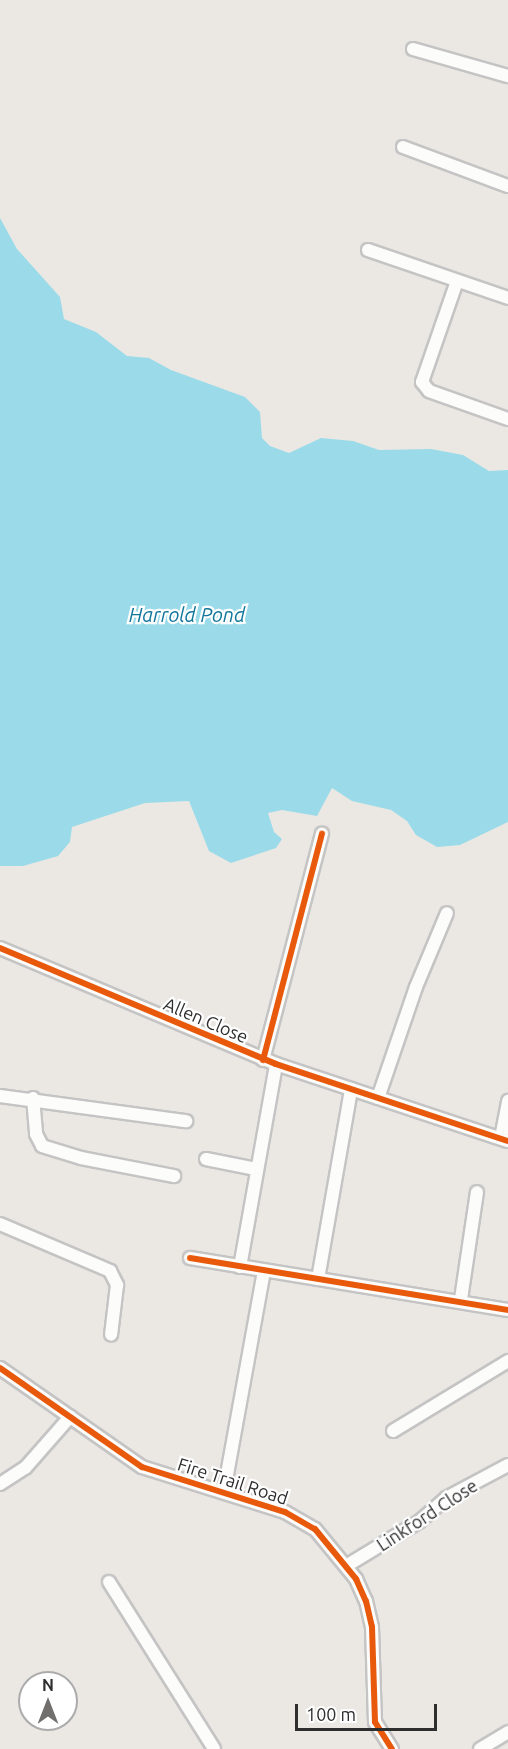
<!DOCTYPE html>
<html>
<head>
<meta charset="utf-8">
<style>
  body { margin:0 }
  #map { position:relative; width:508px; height:1749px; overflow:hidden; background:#ebe8e4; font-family:Ubuntu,sans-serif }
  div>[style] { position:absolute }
  .water>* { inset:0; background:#9bdbe9 }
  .roads { filter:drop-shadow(2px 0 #c5c4c4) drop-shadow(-2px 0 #c5c4c4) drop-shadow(0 2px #c5c4c4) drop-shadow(0 -2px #c5c4c4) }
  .minor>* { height:12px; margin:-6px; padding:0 6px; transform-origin:6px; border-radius:6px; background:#fcfcfb }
  .cycleway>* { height:6px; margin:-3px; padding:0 3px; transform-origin:3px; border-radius:3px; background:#e8590c }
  span { translate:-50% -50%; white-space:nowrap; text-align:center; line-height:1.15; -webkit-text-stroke:4.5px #fff; paint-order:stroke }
  .street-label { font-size:18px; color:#2e2e2e }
  .water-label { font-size:20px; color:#13779c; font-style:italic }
  .north { position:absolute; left:18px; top:1671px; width:60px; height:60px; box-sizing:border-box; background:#fff; border:2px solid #ababab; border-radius:50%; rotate:0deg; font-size:16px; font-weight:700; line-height:24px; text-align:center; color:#2e2e2e }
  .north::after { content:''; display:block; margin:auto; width:21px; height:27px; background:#706f6e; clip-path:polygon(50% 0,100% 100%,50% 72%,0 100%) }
  .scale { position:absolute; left:295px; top:1704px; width:142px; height:27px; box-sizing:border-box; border:3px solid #2e2e2e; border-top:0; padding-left:8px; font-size:18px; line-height:21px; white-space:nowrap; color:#2e2e2e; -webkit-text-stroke:4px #fff; paint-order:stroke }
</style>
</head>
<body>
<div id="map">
  <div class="water">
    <div style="clip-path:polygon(0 218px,17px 249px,60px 297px,64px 319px,96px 332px,127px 356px,149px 358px,171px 370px,245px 397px,260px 412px,262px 438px,270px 446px,289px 453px,321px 438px,353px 441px,379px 450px,431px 449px,463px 455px,489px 471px,508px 470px,508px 822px,460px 845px,437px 847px,416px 835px,407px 821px,391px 810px,352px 801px,332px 788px,317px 816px,282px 810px,268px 813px,274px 832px,282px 839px,276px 848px,231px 863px,209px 851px,189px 801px,145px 803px,72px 827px,70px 842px,58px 856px,23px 866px,0 866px)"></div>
  </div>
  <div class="roads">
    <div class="minor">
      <div style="left:413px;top:49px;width:99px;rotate:15.9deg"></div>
      <div style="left:403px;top:147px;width:112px;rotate:20.4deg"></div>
      <div style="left:368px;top:250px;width:148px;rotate:18.9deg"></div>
      <div style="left:457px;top:281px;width:107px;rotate:109.1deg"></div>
      <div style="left:422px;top:382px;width:11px;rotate:52deg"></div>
      <div style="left:429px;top:391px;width:84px;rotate:19.5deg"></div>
      <div style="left:0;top:948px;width:299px;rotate:22.8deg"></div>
      <div style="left:276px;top:1064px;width:244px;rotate:18.4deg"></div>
      <div style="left:263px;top:1060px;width:234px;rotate:-75.4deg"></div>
      <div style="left:0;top:1096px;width:188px;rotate:7.7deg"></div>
      <div style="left:33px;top:1098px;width:36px;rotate:85deg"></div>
      <div style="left:36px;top:1134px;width:13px;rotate:63deg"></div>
      <div style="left:42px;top:1146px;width:41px;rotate:17.1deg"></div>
      <div style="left:81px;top:1158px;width:95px;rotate:11deg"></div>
      <div style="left:378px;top:1098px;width:117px;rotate:-71.1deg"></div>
      <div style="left:416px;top:987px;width:80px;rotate:-67.3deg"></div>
      <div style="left:501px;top:1138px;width:38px;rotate:-79deg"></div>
      <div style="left:206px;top:1159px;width:51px;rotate:11.3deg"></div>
      <div style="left:0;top:1224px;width:120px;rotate:23.1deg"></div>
      <div style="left:110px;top:1271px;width:16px;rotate:63deg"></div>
      <div style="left:117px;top:1285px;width:50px;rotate:96.8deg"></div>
      <div style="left:190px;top:1258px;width:322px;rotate:9.3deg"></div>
      <div style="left:240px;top:1267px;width:206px;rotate:-79.9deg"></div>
      <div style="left:318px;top:1279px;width:193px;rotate:-80.1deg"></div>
      <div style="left:461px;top:1299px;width:108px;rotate:-81.5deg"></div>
      <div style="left:0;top:1368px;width:173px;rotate:34.9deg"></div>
      <div style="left:142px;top:1467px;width:150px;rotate:17.5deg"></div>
      <div style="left:285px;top:1512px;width:34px;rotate:30deg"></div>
      <div style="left:315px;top:1529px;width:65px;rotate:50.6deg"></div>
      <div style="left:356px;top:1579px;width:24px;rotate:66deg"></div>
      <div style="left:366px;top:1601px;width:27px;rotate:77deg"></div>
      <div style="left:372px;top:1627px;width:95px;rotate:88.2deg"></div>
      <div style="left:375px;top:1722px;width:32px;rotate:58deg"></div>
      <div style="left:393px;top:1431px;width:135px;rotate:-31.3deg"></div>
      <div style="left:0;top:1484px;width:31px;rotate:-33deg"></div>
      <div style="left:26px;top:1467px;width:67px;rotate:-48.7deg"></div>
      <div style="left:224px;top:1491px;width:224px;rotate:-79.7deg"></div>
      <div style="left:346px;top:1566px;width:87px;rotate:-31.3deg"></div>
      <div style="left:420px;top:1521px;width:35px;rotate:-41deg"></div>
      <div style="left:446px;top:1498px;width:70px;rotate:-28deg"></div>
      <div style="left:109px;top:1582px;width:197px;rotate:57.8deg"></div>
      <div style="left:480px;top:1749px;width:33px;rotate:-31deg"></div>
    </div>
  </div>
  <div class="cycleway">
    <div style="left:0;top:948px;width:299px;rotate:22.8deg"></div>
    <div style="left:276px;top:1064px;width:244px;rotate:18.4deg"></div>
    <div style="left:263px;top:1060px;width:234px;rotate:-75.4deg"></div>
    <div style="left:190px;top:1258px;width:322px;rotate:9.3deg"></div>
    <div style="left:0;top:1368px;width:173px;rotate:34.9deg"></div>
    <div style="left:142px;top:1467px;width:150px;rotate:17.5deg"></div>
    <div style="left:285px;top:1512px;width:34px;rotate:30deg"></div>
    <div style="left:315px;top:1529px;width:65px;rotate:50.6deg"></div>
    <div style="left:356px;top:1579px;width:24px;rotate:66deg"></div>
    <div style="left:366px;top:1601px;width:27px;rotate:77deg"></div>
    <div style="left:372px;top:1627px;width:95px;rotate:88.2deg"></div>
    <div style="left:375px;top:1722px;width:32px;rotate:58deg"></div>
  </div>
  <div class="street-label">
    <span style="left:206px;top:1020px;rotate:23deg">Allen Close</span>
    <span style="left:233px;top:1481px;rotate:18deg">Fire Trail Road</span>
    <span style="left:427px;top:1515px;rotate:-33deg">Linkford Close</span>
  </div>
  <div class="water-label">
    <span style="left:187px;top:614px">Harrold Pond</span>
  </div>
  <div class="north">N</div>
  <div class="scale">100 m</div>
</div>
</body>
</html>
